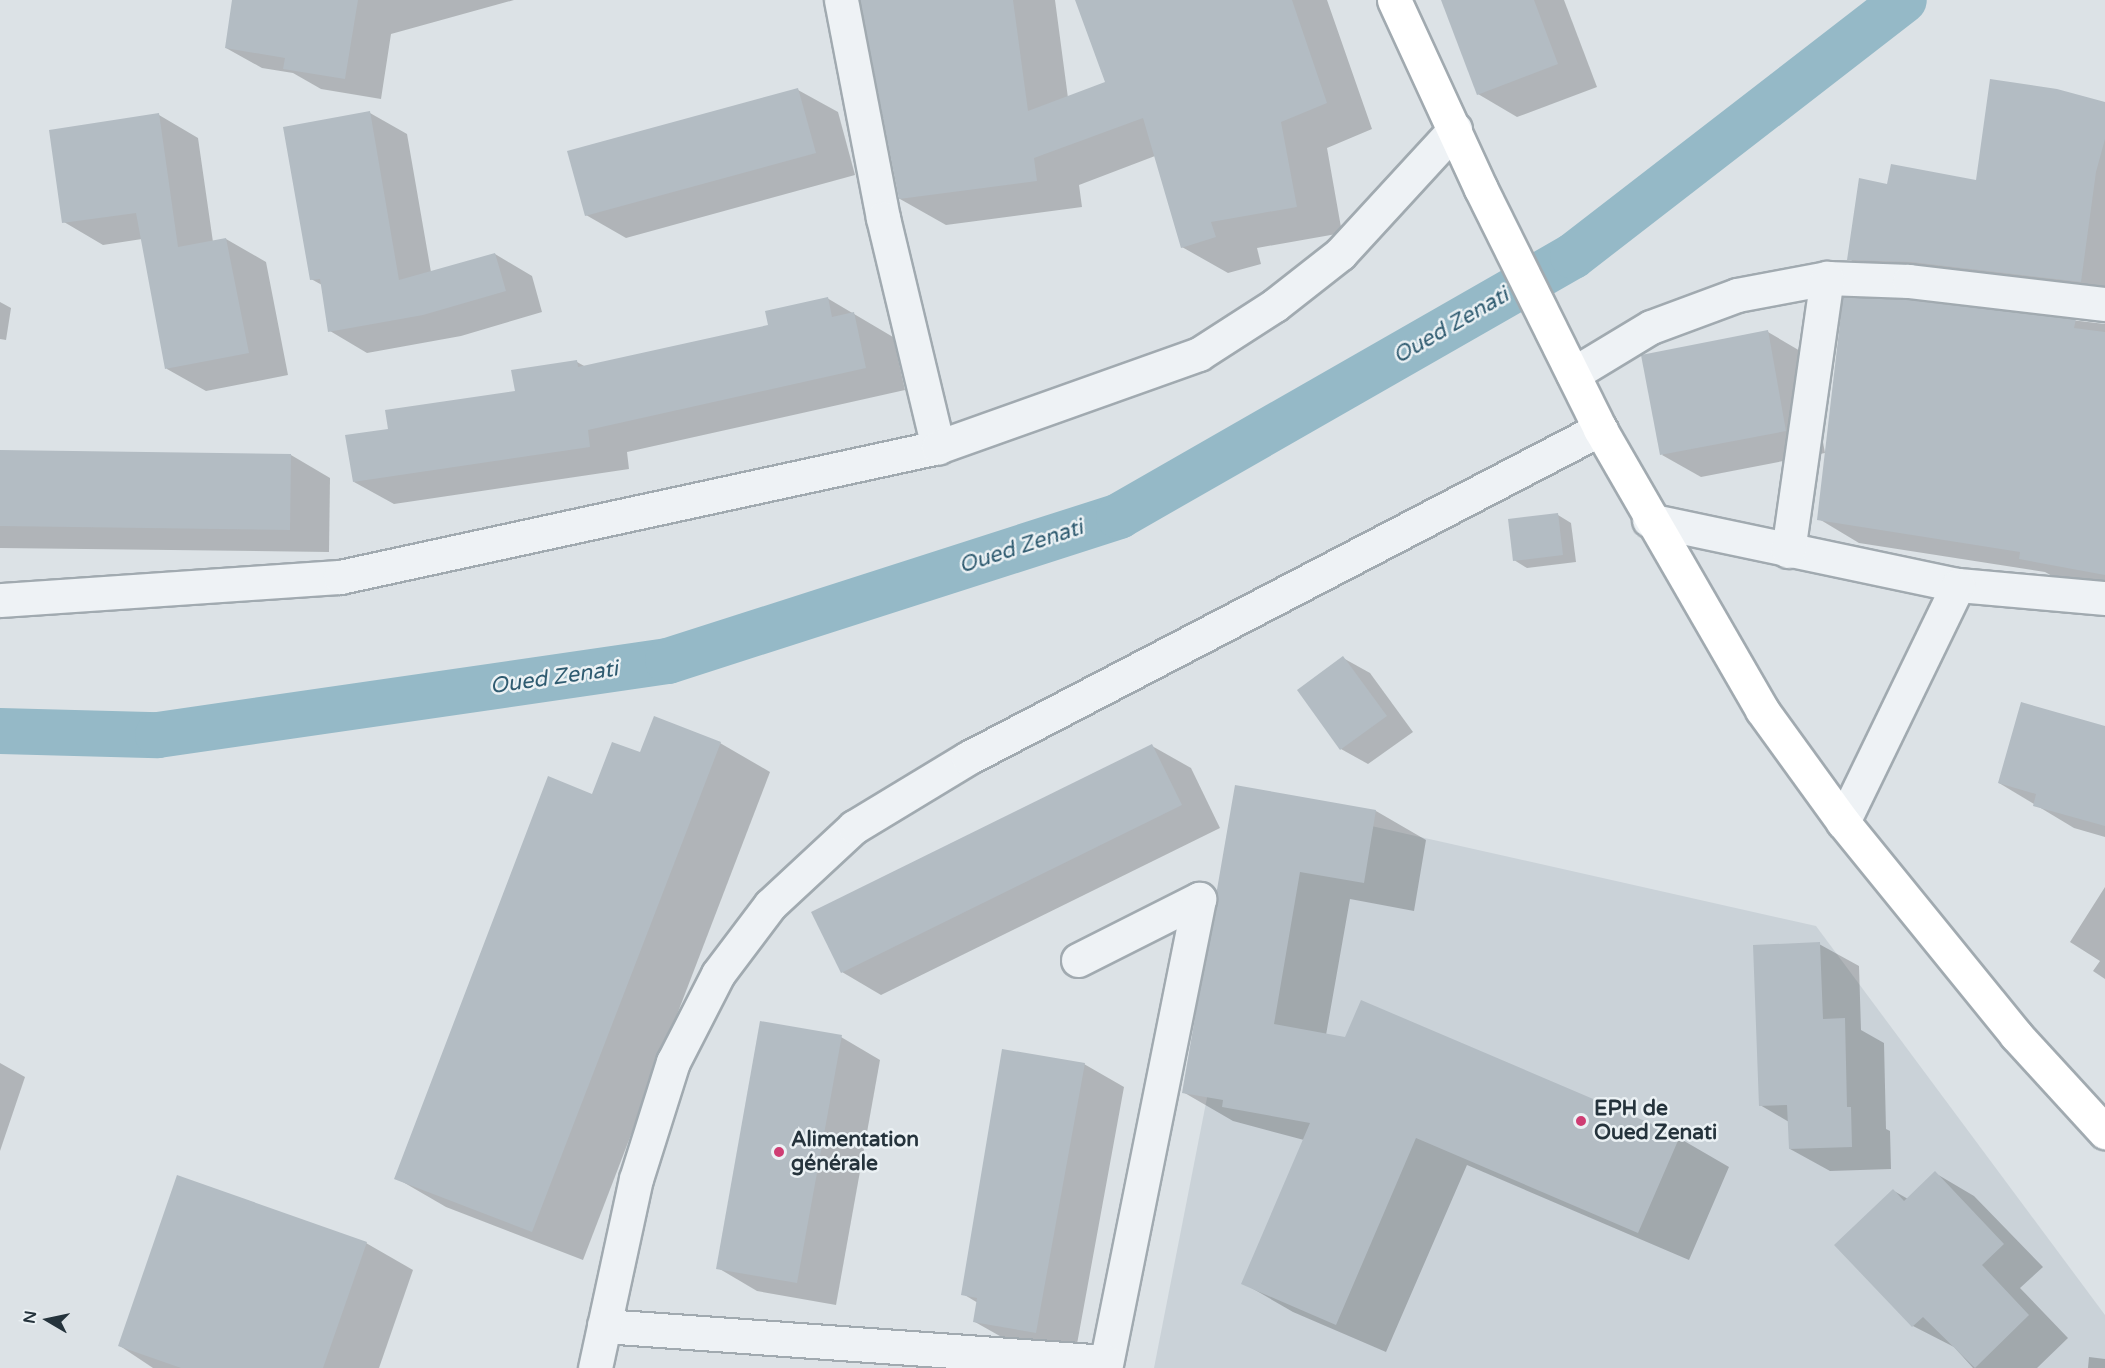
<!DOCTYPE html>
<html>
<head>
<meta charset="utf-8">
<style>
  body { margin:0 }
  #map { position:relative; width:2105px; height:1368px; overflow:hidden; background:#dce2e6; font-family:"Varela Round",sans-serif }
  div>[style] { position:absolute }
  .built>* { inset:0; background:#cad2d8 }
  .shadow>* { inset:0; background:#0003 }
  .canal>* { height:46px; margin:-23px; padding:0 23px; transform-origin:23px; border-radius:23px; background:#95b9c7 }
  .building>* { inset:0; background:#b3bcc3 }
  .roads { filter:drop-shadow(2px 0 #a1aab0) drop-shadow(-2px 0 #a1aab0) drop-shadow(0 2px #a1aab0) drop-shadow(0 -2px #a1aab0) }
  .street>* { height:33px; margin:-16.5px; padding:0 16.5px; transform-origin:16.5px; border-radius:16.5px; background:#eef2f5 }
  .secondary>* { height:33px; margin:-16.5px; padding:0 16.5px; transform-origin:16.5px; border-radius:16.5px; background:#fff }
  .dots>* { width:16px; height:16px; translate:-50% -50%; box-sizing:border-box; border:3px solid #ebf1f4; border-radius:50% }
  span { translate:-50% -50%; white-space:nowrap; text-align:center; line-height:1.15; -webkit-text-stroke:5px #ebf1f4; paint-order:stroke }
  .poi-label { font-size:21px; color:#25333c; font-weight:700 }
  .left { translate:0 -50%; text-align:left }
  .water-label { font-size:22px; color:#2f5b70; font-style:italic }
  .north { position:absolute; left:18px; top:1290px; width:60px; height:60px; -webkit-text-stroke:4px #ebf1f4; paint-order:stroke; rotate:279deg; font-size:16px; font-weight:700; line-height:24px; text-align:center; color:#25333c }
  .north::after { content:''; display:block; margin:auto; width:21px; height:27px; background:#25333c; clip-path:polygon(50% 0,100% 100%,50% 72%,0 100%) }
</style>
</head>
<body>
<div id="map">
  <div class="built">
    <div style="clip-path:polygon(1265px 802px,1816px 926px,2105px 1315px,2105px 1368px,1154px 1368px)"></div>
  </div>
  <div class="shadow">
    <div style="clip-path:polygon(250px 0,514px 0,391px 34px,381px 99px,321px 89px,293px 73px,262px 68px,226px 48px)"></div>
    <div style="clip-path:polygon(861px 0,1055px 0,1068px 98px,1106px 83px,1077px 0,1327px 0,1372px 129px,1327px 148px,1342px 233px,1257px 248px,1261px 264px,1228px 273px,1182px 247px,1155px 156px,1079px 185px,1082px 207px,946px 225px,900px 199px)"></div>
    <div style="clip-path:polygon(1443px 0,1564px 0,1597px 87px,1517px 117px,1478px 94px)"></div>
    <div style="clip-path:polygon(798px 90px,838px 112px,855px 175px,626px 238px,586px 215px)"></div>
    <div style="clip-path:polygon(2105px 104px,2105px 303px,1889px 282px,1849px 259px,1889px 186px,1977px 182px)"></div>
    <div style="clip-path:polygon(370px 113px,407px 134px,431px 272px,495px 254px,532px 276px,542px 312px,461px 336px,367px 353px,330px 331px,322px 285px,311px 279px)"></div>
    <div style="clip-path:polygon(159px 115px,198px 138px,213px 242px,226px 239px,266px 262px,288px 375px,206px 391px,167px 369px,142px 239px,103px 245px,64px 222px)"></div>
    <div style="clip-path:polygon(827px 298px,893px 337px,905px 390px,627px 452px,629px 469px,394px 504px,354px 482px,390px 430px,517px 392px,577px 362px,586px 367px,770px 326px)"></div>
    <div style="clip-path:polygon(1907px 301px,2105px 324px,2105px 590px,2061px 581px,2045px 572px,1859px 543px,1819px 519px)"></div>
    <div style="clip-path:polygon(0 302px,11px 308px,6px 340px,0 339px)"></div>
    <div style="clip-path:polygon(1768px 332px,1807px 355px,1825px 453px,1701px 477px,1662px 455px)"></div>
    <div style="clip-path:polygon(0 451px,291px 455px,330px 478px,329px 552px,0 548px)"></div>
    <div style="clip-path:polygon(1558px 515px,1571px 523px,1576px 562px,1527px 568px,1514px 560px)"></div>
    <div style="clip-path:polygon(1343px 658px,1370px 673px,1413px 732px,1368px 764px,1341px 749px)"></div>
    <div style="clip-path:polygon(2105px 728px,2105px 837px,2074px 828px,1999px 783px)"></div>
    <div style="clip-path:polygon(720px 743px,770px 772px,583px 1260px,446px 1207px,396px 1178px,593px 796px,641px 754px)"></div>
    <div style="clip-path:polygon(1152px 746px,1191px 768px,1220px 828px,881px 995px,842px 972px)"></div>
    <div style="clip-path:polygon(1236px 787px,1376px 811px,1426px 840px,1414px 911px,1350px 899px,1326px 1035px,1679px 1138px,1729px 1167px,1689px 1260px,1467px 1165px,1386px 1352px,1293px 1312px,1243px 1283px,1304px 1140px,1233px 1121px,1183px 1092px)"></div>
    <div style="clip-path:polygon(2105px 887px,2105px 979px,2093px 971px,2100px 961px,2070px 942px)"></div>
    <div style="clip-path:polygon(1819px 944px,1859px 966px,1861px 1030px,1884px 1043px,1886px 1129px,1890px 1131px,1891px 1169px,1830px 1171px,1790px 1149px,1789px 1122px,1760px 1105px)"></div>
    <div style="clip-path:polygon(841px 1037px,880px 1060px,836px 1305px,757px 1291px,718px 1268px)"></div>
    <div style="clip-path:polygon(0 1063px,25px 1077px,0 1151px)"></div>
    <div style="clip-path:polygon(1084px 1064px,1124px 1087px,1075px 1355px,1014px 1344px,975px 1322px,978px 1303px,963px 1294px)"></div>
    <div style="clip-path:polygon(1935px 1173px,1974px 1196px,2043px 1267px,2020px 1288px,2068px 1338px,2037px 1368px,1973px 1368px,1954px 1347px,1913px 1326px,1837px 1245px,1894px 1191px,1908px 1199px)"></div>
    <div style="clip-path:polygon(366px 1243px,413px 1270px,379px 1368px,153px 1368px,120px 1346px)"></div>
    <div style="clip-path:polygon(2089px 1357px,2105px 1359px,2105px 1368px,2088px 1368px)"></div>
  </div>
  <div class="canal">
    <div style="left:0;top:731px;width:158px;rotate:1.5deg"></div>
    <div style="left:158px;top:735px;width:515px;rotate:-8.26deg"></div>
    <div style="left:668px;top:661px;width:474px;rotate:-17.8deg"></div>
    <div style="left:1119px;top:516px;width:523px;rotate:-29.8deg"></div>
    <div style="left:1573px;top:256px;width:418px;rotate:-37.7deg"></div>
  </div>
  <div class="building">
    <div style="clip-path:polygon(232px 0,358px 0,345px 79px,283px 69px,285px 58px,225px 48px)"></div>
    <div style="clip-path:polygon(860px 0,1013px 0,1028px 111px,1105px 82px,1075px 0,1292px 0,1327px 103px,1281px 122px,1297px 207px,1211px 222px,1216px 237px,1181px 248px,1143px 118px,1034px 158px,1037px 181px,899px 199px)"></div>
    <div style="clip-path:polygon(1441px 0,1534px 0,1558px 64px,1477px 95px)"></div>
    <div style="clip-path:polygon(1990px 79px,2057px 89px,2105px 102px,2105px 139px,2096px 172px,2081px 282px,1911px 262px,1847px 260px,1859px 178px,1887px 184px,1891px 164px,1976px 180px)"></div>
    <div style="clip-path:polygon(798px 88px,816px 153px,585px 216px,567px 151px)"></div>
    <div style="clip-path:polygon(370px 111px,399px 280px,495px 253px,506px 291px,423px 315px,328px 332px,320px 279px,310px 280px,283px 127px)"></div>
    <div style="clip-path:polygon(159px 113px,178px 247px,226px 238px,249px 353px,165px 369px,136px 213px,62px 223px,49px 130px)"></div>
    <div style="clip-path:polygon(828px 297px,832px 317px,854px 312px,866px 368px,588px 430px,590px 447px,353px 482px,345px 435px,388px 429px,385px 410px,515px 391px,511px 370px,577px 360px,578px 367px,768px 325px,765px 311px)"></div>
    <div style="clip-path:polygon(1843px 297px,1908px 300px,2076px 319px,2074px 328px,2105px 332px,2105px 575px,2019px 559px,2020px 552px,1817px 520px)"></div>
    <div style="clip-path:polygon(1768px 330px,1786px 431px,1660px 455px,1641px 355px)"></div>
    <div style="clip-path:polygon(0 450px,291px 454px,290px 530px,0 526px)"></div>
    <div style="clip-path:polygon(1558px 513px,1563px 555px,1513px 561px,1508px 519px)"></div>
    <div style="clip-path:polygon(1343px 656px,1387px 716px,1340px 750px,1297px 690px)"></div>
    <div style="clip-path:polygon(2021px 702px,2105px 726px,2105px 826px,2033px 806px,2036px 794px,1998px 783px)"></div>
    <div style="clip-path:polygon(654px 716px,721px 742px,532px 1232px,394px 1179px,548px 776px,592px 794px,612px 742px,640px 752px)"></div>
    <div style="clip-path:polygon(1152px 744px,1182px 805px,841px 973px,811px 912px)"></div>
    <div style="clip-path:polygon(1235px 785px,1376px 810px,1364px 883px,1300px 872px,1274px 1024px,1345px 1037px,1361px 1000px,1680px 1136px,1638px 1233px,1416px 1138px,1336px 1325px,1241px 1284px,1310px 1123px,1222px 1107px,1223px 1100px,1182px 1093px)"></div>
    <div style="clip-path:polygon(1820px 942px,1823px 1019px,1845px 1018px,1847px 1107px,1851px 1107px,1852px 1147px,1789px 1149px,1787px 1105px,1759px 1106px,1753px 945px)"></div>
    <div style="clip-path:polygon(760px 1021px,842px 1035px,797px 1283px,716px 1269px)"></div>
    <div style="clip-path:polygon(1002px 1049px,1085px 1063px,1036px 1333px,973px 1322px,977px 1298px,961px 1295px)"></div>
    <div style="clip-path:polygon(1935px 1171px,2004px 1244px,1982px 1265px,2029px 1315px,1975px 1368px,1923px 1317px,1912px 1327px,1834px 1245px,1893px 1189px,1904px 1201px)"></div>
    <div style="clip-path:polygon(177px 1175px,367px 1242px,323px 1368px,181px 1368px,118px 1346px)"></div>
  </div>
  <div class="roads">
    <div class="street">
      <div style="left:841px;top:0;width:222px;rotate:79.1deg"></div>
      <div style="left:883px;top:218px;width:236px;rotate:76.5deg"></div>
      <div style="left:1573px;top:374px;width:91px;rotate:-31.1deg"></div>
      <div style="left:1651px;top:327px;width:92px;rotate:-20.4deg"></div>
      <div style="left:1737px;top:295px;width:92px;rotate:-10.7deg"></div>
      <div style="left:1827px;top:278px;width:82px;rotate:2.1deg"></div>
      <div style="left:1909px;top:281px;width:197px;rotate:6.7deg"></div>
      <div style="left:1649px;top:520px;width:316px;rotate:11.9deg"></div>
      <div style="left:1958px;top:585px;width:148px;rotate:5.1deg"></div>
      <div style="left:1788px;top:551px;width:276px;rotate:-81.9deg"></div>
      <div style="left:0;top:600px;width:341px;rotate:-3.9deg"></div>
      <div style="left:340px;top:577px;width:612px;rotate:-12.26deg"></div>
      <div style="left:938px;top:447px;width:277px;rotate:-19.6deg"></div>
      <div style="left:1199px;top:354px;width:90px;rotate:-32.8deg"></div>
      <div style="left:1275px;top:305px;width:83px;rotate:-38.1deg"></div>
      <div style="left:1340px;top:254px;width:170px;rotate:-47.4deg"></div>
      <div style="left:1843px;top:822px;width:263px;rotate:-64.1deg"></div>
      <div style="left:1078px;top:960px;width:136px;rotate:-26.8deg"></div>
      <div style="left:1199px;top:899px;width:478px;rotate:101.3deg"></div>
      <div style="left:604px;top:1326px;width:503px;rotate:4.1deg"></div>
      <div style="left:595px;top:1368px;width:193px;rotate:-77.8deg"></div>
      <div style="left:636px;top:1179px;width:123px;rotate:-72.5deg"></div>
      <div style="left:673px;top:1062px;width:99px;rotate:-62.9deg"></div>
      <div style="left:718px;top:974px;width:86px;rotate:-53deg"></div>
      <div style="left:770px;top:905px;width:115px;rotate:-42.9deg"></div>
      <div style="left:854px;top:827px;width:133px;rotate:-31.2deg"></div>
      <div style="left:968px;top:758px;width:713px;rotate:-27.5deg"></div>
    </div>
    <div class="secondary">
      <div style="left:1394px;top:0;width:208px;rotate:65.3deg"></div>
      <div style="left:1481px;top:189px;width:268px;rotate:63.6deg"></div>
      <div style="left:1600px;top:429px;width:324px;rotate:60deg"></div>
      <div style="left:1762px;top:710px;width:138px;rotate:54.1deg"></div>
      <div style="left:1843px;top:822px;width:274px;rotate:50.9deg"></div>
      <div style="left:2016px;top:1035px;width:132px;rotate:47.5deg"></div>
    </div>
  </div>
  <div class="dots">
    <div style="left:1581px;top:1121px;background:#cf3d73"></div>
    <div style="left:779px;top:1152px;background:#cf3d73"></div>
  </div>
  <div class="poi-label">
    <span class="left" style="left:1594px;top:1121px">EPH de<br>Oued Zenati</span>
    <span class="left" style="left:791px;top:1152px">Alimentation<br>générale</span>
  </div>
  <div class="water-label">
    <span style="left:1451px;top:326px;rotate:-30deg">Oued Zenati</span>
    <span style="left:1021px;top:547px;rotate:-18deg">Oued Zenati</span>
    <span style="left:554px;top:678px;rotate:-8deg">Oued Zenati</span>
  </div>
  <div class="north">N</div>
</div>
</body>
</html>
